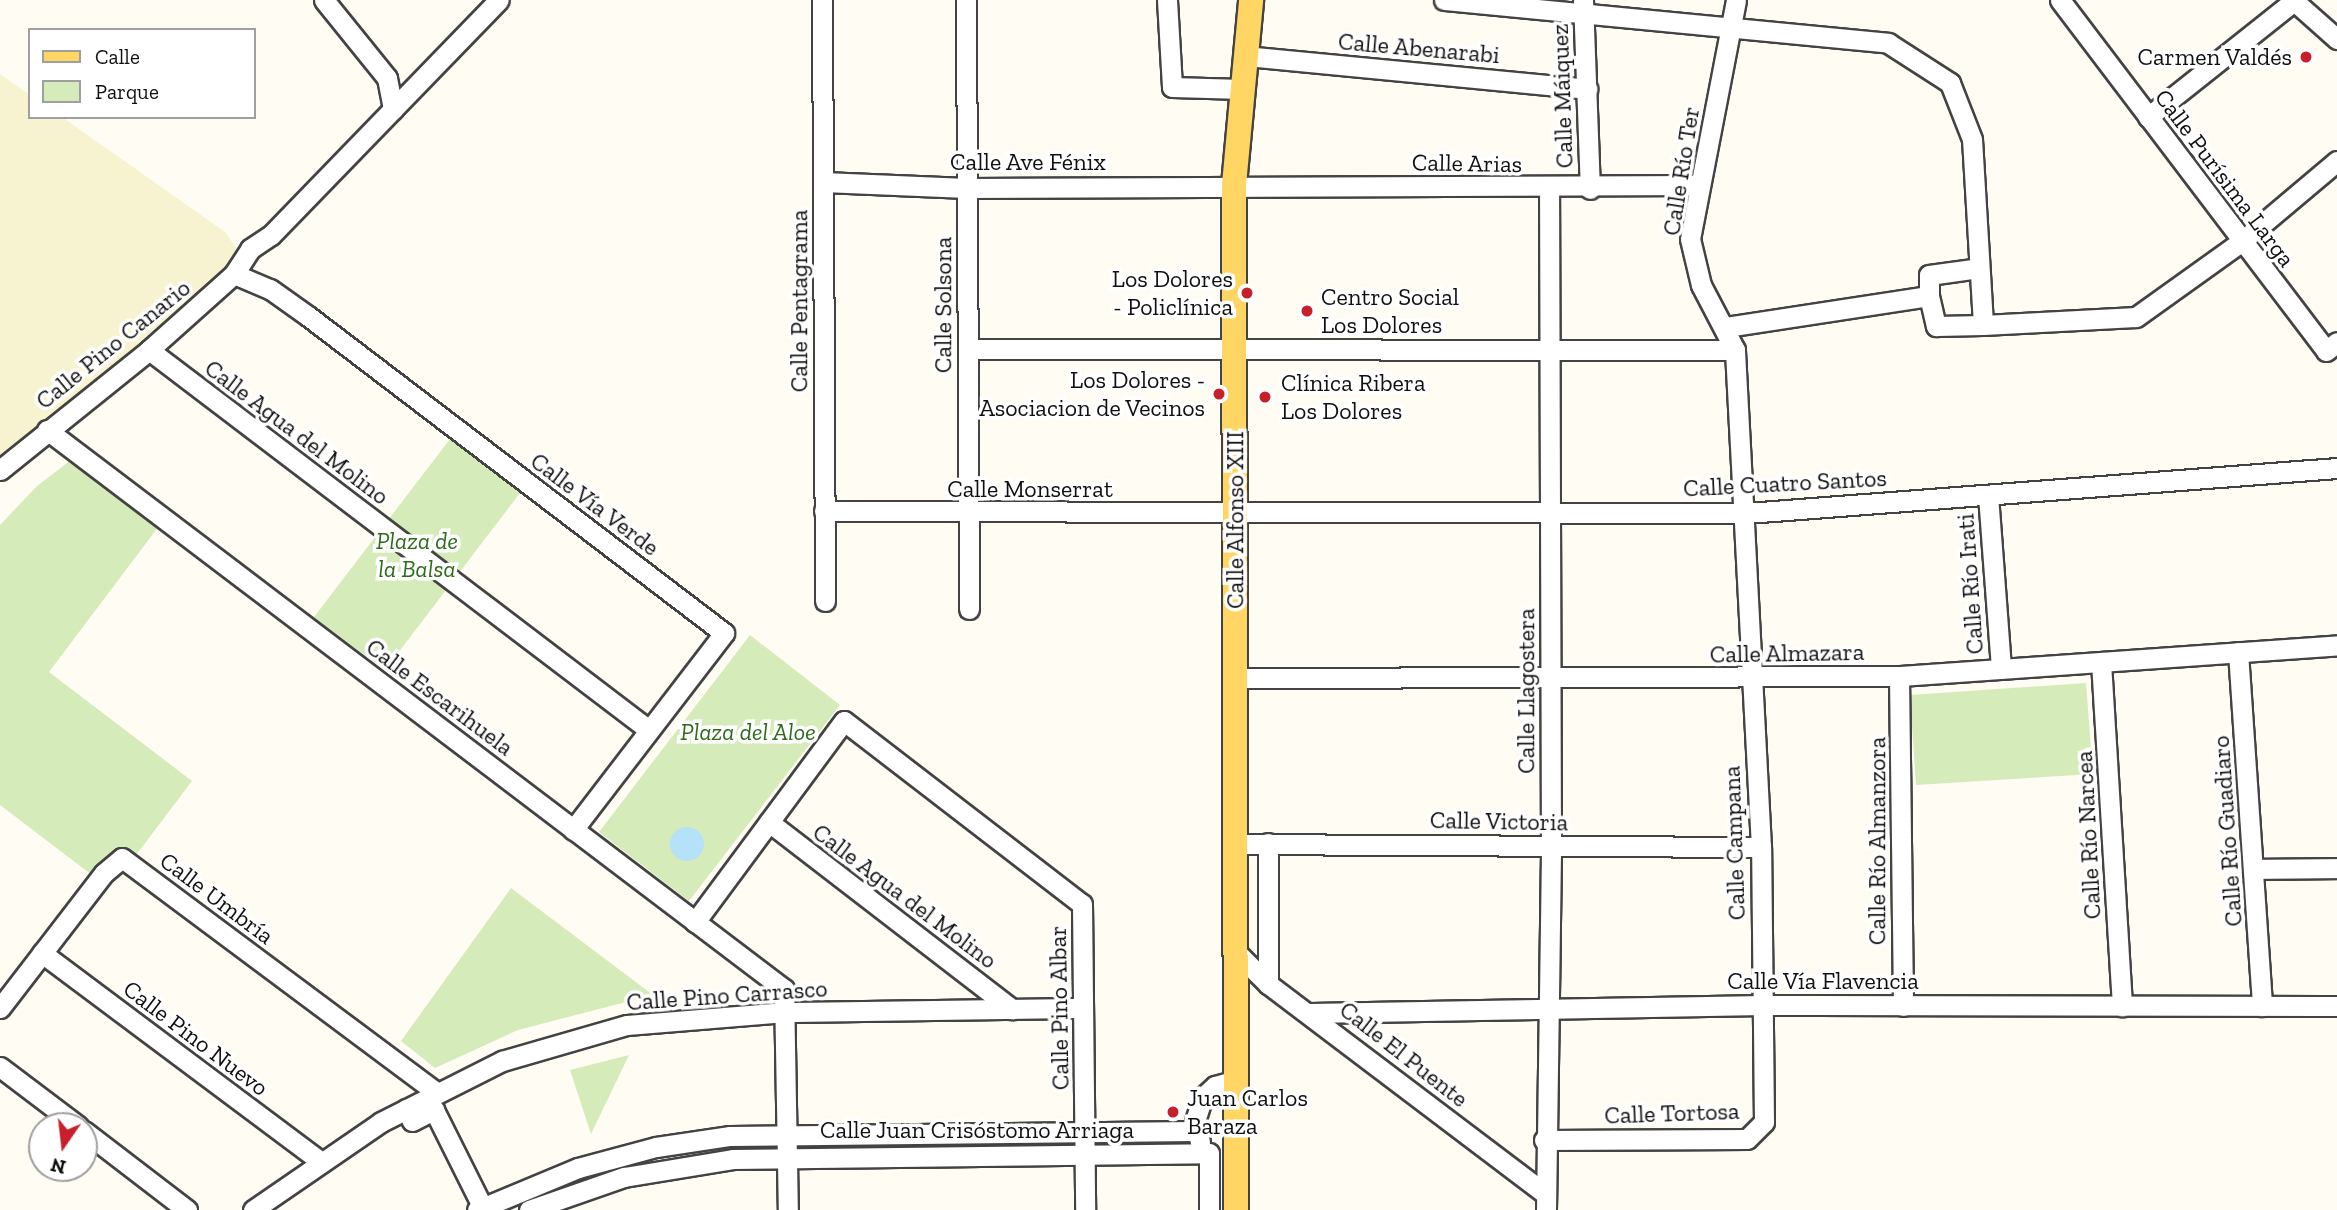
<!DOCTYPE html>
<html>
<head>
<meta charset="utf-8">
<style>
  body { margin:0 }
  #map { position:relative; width:2337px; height:1210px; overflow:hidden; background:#fffcf3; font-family:"Zilla Slab",serif }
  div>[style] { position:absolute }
  .farmland>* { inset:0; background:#f7f3d1 }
  .green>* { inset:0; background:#d5ecba }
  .water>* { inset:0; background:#b5e1f9 }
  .round { border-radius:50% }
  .roads { filter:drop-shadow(2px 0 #434343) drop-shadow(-2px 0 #434343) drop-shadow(0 2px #434343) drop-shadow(0 -2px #434343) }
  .minor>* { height:19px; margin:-9.5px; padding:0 9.5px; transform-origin:9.5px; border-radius:9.5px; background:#fff }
  .major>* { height:24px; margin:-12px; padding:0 12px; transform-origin:12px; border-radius:12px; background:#ffd563 }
  .dots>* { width:19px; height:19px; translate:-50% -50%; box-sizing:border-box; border:4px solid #fff; border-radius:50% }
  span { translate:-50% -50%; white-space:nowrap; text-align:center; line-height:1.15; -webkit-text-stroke:7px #fff; paint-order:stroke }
  .street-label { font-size:24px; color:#101010 }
  .poi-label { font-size:24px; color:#101010 }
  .right { translate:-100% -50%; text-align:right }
  .left { translate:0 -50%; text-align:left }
  .park-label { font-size:24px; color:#2e6c1c; font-style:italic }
  .legend { position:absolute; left:28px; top:28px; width:228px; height:91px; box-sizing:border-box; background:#fff; border:2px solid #9f9f9f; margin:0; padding:9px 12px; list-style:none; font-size:21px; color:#101010 }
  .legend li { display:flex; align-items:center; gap:14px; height:35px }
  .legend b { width:35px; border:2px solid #9f9f9f }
  .north { position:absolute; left:28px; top:1112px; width:70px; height:70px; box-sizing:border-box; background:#fff; border:2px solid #9f9f9f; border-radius:50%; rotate:194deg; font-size:19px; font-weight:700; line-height:28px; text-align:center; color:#101010 }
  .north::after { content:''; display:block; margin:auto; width:24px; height:32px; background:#c8202b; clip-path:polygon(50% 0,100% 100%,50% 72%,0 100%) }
</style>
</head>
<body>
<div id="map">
  <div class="farmland">
    <div style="clip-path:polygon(0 74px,30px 95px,30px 117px,62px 117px,225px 232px,242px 256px,0 472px)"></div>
  </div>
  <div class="green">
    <div style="clip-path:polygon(450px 439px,520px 493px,385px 670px,314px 617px)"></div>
    <div style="clip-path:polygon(71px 460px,159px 526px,49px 672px,192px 781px,136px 855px,124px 852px,92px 875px,0 805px,0 525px,37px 486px)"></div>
    <div style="clip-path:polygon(750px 635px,840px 705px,689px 901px,599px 832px)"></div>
    <div style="clip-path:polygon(2086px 683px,2093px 774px,1916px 785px,1910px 695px)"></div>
    <div style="clip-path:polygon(511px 888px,653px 995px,518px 1030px,435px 1068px,401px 1041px)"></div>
    <div style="clip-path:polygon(629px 1055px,591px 1134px,570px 1070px)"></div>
  </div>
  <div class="water">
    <div class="round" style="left:670px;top:827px;width:34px;height:34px"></div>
  </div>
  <div class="roads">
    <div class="minor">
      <div style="left:324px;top:0;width:100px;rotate:51.1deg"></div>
      <div style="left:387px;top:78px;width:32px;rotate:79deg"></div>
      <div style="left:822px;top:0;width:601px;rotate:89.71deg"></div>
      <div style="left:966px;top:0;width:609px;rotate:89.72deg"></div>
      <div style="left:1167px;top:0;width:87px;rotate:86.7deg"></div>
      <div style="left:1172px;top:87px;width:71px;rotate:1.6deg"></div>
      <div style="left:1444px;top:0;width:446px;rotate:5.5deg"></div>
      <div style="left:1888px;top:43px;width:74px;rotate:32.8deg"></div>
      <div style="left:1950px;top:83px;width:60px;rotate:68.6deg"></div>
      <div style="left:1972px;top:139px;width:186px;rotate:86.6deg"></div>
      <div style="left:1983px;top:325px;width:153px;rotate:-3deg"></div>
      <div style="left:2136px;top:317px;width:130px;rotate:-35.6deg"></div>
      <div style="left:2242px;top:241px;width:124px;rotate:-40.1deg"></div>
      <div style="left:1583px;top:0;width:189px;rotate:87.9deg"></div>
      <div style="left:2060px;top:0;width:440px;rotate:52.8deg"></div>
      <div style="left:2326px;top:351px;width:14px;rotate:-39deg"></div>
      <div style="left:2293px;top:0;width:59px;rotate:41.6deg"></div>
      <div style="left:1246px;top:56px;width:343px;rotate:5.5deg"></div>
      <div style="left:2148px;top:117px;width:188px;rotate:-38.5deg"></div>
      <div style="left:823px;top:182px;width:144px;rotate:2.4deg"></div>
      <div style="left:967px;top:188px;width:733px;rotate:-0.23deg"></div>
      <div style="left:234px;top:274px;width:39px;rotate:23deg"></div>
      <div style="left:270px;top:289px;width:47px;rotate:35.4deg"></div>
      <div style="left:308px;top:316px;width:523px;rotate:37.31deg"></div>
      <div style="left:724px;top:633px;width:248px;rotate:127.5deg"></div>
      <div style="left:1929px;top:296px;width:21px;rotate:-90deg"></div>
      <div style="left:1929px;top:275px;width:50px;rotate:-8deg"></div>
      <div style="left:1726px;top:327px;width:205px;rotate:-8.7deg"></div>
      <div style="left:1929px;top:296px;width:31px;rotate:77deg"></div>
      <div style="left:1936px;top:326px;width:47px;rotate:-1.2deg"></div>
      <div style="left:968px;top:349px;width:767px;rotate:0.07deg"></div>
      <div style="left:149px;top:350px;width:628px;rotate:37.23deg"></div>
      <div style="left:47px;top:430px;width:925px;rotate:37.18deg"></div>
      <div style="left:784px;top:989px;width:221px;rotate:89deg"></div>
      <div style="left:0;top:470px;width:191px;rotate:-38.8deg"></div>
      <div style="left:149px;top:350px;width:114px;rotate:-41.8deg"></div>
      <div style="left:234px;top:274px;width:30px;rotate:-57deg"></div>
      <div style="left:250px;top:249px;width:25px;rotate:-34deg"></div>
      <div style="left:271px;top:235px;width:327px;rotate:-45.9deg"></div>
      <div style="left:1988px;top:495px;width:174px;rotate:85.7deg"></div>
      <div style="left:824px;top:511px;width:923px;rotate:0.12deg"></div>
      <div style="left:1747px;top:513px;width:592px;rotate:-4.36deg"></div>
      <div style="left:2238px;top:652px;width:355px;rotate:86.1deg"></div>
      <div style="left:2101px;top:662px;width:345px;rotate:86.5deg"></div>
      <div style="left:1899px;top:676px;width:330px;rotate:89.3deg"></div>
      <div style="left:1236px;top:678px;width:663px;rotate:-0.17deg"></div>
      <div style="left:1899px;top:676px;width:439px;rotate:-4deg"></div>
      <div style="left:769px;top:822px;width:307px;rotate:37.6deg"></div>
      <div style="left:1236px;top:844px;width:525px;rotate:0.33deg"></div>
      <div style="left:2256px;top:869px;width:81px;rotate:-0.7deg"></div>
      <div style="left:695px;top:922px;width:250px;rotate:-53.5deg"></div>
      <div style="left:844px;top:721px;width:300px;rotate:37.6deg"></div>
      <div style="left:1082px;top:904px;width:306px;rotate:89.4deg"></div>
      <div style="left:42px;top:953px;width:349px;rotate:36.8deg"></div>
      <div style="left:1237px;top:953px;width:44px;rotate:45deg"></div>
      <div style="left:1268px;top:984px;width:345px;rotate:37.1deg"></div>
      <div style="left:1268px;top:984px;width:141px;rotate:-90deg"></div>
      <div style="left:0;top:1008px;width:170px;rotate:-52.4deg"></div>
      <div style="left:104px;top:873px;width:23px;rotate:-40deg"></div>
      <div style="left:122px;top:858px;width:393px;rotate:36.7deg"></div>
      <div style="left:1310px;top:1013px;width:454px;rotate:-1deg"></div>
      <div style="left:1764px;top:1005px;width:573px;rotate:0.1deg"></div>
      <div style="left:0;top:1067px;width:98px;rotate:37.1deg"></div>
      <div style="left:406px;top:1109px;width:13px;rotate:63deg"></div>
      <div style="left:412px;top:1121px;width:25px;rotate:-27deg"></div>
      <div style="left:434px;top:1110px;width:112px;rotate:63.4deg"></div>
      <div style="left:84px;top:1131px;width:130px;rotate:37.5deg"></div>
      <div style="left:1544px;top:1140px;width:203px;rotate:-0.3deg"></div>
      <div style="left:1747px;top:1139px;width:24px;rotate:-45deg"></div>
      <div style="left:1764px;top:1122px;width:275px;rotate:-90.6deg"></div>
      <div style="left:1761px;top:847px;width:498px;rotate:-93deg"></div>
      <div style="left:1735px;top:350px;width:73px;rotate:-117.6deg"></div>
      <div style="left:1701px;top:285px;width:47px;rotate:-103.4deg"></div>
      <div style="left:1690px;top:239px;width:243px;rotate:-79.1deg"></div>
      <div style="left:1200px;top:1142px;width:22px;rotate:-103deg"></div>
      <div style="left:1195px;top:1121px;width:25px;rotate:-72deg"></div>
      <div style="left:1203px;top:1097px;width:16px;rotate:-43deg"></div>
      <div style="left:1215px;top:1086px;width:23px;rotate:-15deg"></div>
      <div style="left:253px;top:1210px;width:155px;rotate:-34.5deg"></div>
      <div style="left:381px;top:1122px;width:136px;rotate:-26.8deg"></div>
      <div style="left:502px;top:1061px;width:130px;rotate:-16.1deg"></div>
      <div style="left:627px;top:1025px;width:159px;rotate:-4.7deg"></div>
      <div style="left:785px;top:1012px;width:298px;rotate:-0.8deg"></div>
      <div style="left:477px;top:1210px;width:109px;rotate:-22.6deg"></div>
      <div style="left:578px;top:1168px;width:81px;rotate:-15.1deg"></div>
      <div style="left:656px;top:1147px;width:75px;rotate:-8.5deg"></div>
      <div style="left:730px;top:1136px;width:466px;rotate:-0.6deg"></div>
      <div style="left:529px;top:1210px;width:101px;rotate:-19.2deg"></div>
      <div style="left:624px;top:1177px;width:110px;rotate:-9.4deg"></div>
      <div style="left:733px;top:1159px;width:476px;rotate:-0.7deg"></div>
      <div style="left:1209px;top:1153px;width:57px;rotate:90deg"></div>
      <div style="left:1546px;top:1210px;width:363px;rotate:-89.2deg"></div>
      <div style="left:1551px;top:847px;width:659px;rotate:-90.17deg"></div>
    </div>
    <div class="major">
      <div style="left:1236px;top:1210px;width:1025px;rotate:-90.11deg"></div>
      <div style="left:1234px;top:185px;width:186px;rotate:-84.7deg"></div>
    </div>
  </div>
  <div class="dots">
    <div style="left:2306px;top:57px;background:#c8202b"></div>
    <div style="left:1247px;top:293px;background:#c8202b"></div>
    <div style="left:1307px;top:311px;background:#c8202b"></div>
    <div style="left:1219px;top:394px;background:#c8202b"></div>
    <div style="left:1265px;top:397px;background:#c8202b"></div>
    <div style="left:1173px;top:1112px;background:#c8202b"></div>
  </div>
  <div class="street-label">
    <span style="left:1419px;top:48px;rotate:5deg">Calle Abenarabi</span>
    <span style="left:1562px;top:96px;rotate:-92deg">Calle Máiquez</span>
    <span style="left:1028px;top:162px">Calle Ave Fénix</span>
    <span style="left:1467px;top:163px;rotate:1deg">Calle Arias</span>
    <span style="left:1681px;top:171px;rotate:-81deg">Calle Río Ter</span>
    <span style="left:2225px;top:178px;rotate:53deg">Calle Purísima Larga</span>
    <span style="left:799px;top:301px;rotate:-90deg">Calle Pentagrama</span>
    <span style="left:943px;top:305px;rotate:-90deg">Calle Solsona</span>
    <span style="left:113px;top:344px;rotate:-39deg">Calle Pino Canario</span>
    <span style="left:297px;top:432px;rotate:37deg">Calle Agua del Molino</span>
    <span style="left:1785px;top:483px;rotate:-3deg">Calle Cuatro Santos</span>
    <span style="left:1030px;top:489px">Calle Monserrat</span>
    <span style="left:595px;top:504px;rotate:37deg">Calle Vía Verde</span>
    <span style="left:1235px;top:520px;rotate:-90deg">Calle Alfonso XIII</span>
    <span style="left:1970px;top:584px;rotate:-94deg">Calle Río Irati</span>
    <span style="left:1787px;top:653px;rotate:-1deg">Calle Almazara</span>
    <span style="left:1526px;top:691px;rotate:-90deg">Calle Llagostera</span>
    <span style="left:440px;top:697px;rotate:37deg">Calle Escarihuela</span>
    <span style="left:1499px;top:821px;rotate:1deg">Calle Victoria</span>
    <span style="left:2227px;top:831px;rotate:-94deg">Calle Río Guadiaro</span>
    <span style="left:2088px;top:835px;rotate:-93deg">Calle Río Narcea</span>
    <span style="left:1877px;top:841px;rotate:-90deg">Calle Río Almanzora</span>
    <span style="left:1734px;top:843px;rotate:-92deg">Calle Campana</span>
    <span style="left:905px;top:896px;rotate:37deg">Calle Agua del Molino</span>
    <span style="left:217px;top:898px;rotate:37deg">Calle Umbría</span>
    <span style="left:1823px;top:981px">Calle Vía Flavencia</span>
    <span style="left:727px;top:995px;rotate:-4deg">Calle Pino Carrasco</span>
    <span style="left:1059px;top:1008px;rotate:-91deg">Calle Pino Albar</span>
    <span style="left:196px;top:1038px;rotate:37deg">Calle Pino Nuevo</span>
    <span style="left:1404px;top:1054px;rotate:38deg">Calle El Puente</span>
    <span style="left:1672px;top:1113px;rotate:-2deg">Calle Tortosa</span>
    <span style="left:977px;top:1130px">Calle Juan Crisóstomo Arriaga</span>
  </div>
  <div class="poi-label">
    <span class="right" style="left:2292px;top:57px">Carmen Valdés</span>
    <span class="right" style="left:1233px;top:293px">Los Dolores<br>- Policlínica</span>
    <span class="left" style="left:1321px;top:311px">Centro Social<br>Los Dolores</span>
    <span class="right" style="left:1205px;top:394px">Los Dolores -<br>Asociacion de Vecinos</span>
    <span class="left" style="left:1281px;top:397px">Clínica Ribera<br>Los Dolores</span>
    <span class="left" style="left:1187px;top:1112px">Juan Carlos<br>Baraza</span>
  </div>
  <div class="park-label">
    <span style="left:417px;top:555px">Plaza de<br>la Balsa</span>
    <span style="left:748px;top:732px">Plaza del Aloe</span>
  </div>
  <ul class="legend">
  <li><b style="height:9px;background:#ffd563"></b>Calle</li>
  <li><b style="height:19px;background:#d5ecba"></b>Parque</li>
  </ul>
  <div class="north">N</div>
</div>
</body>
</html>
